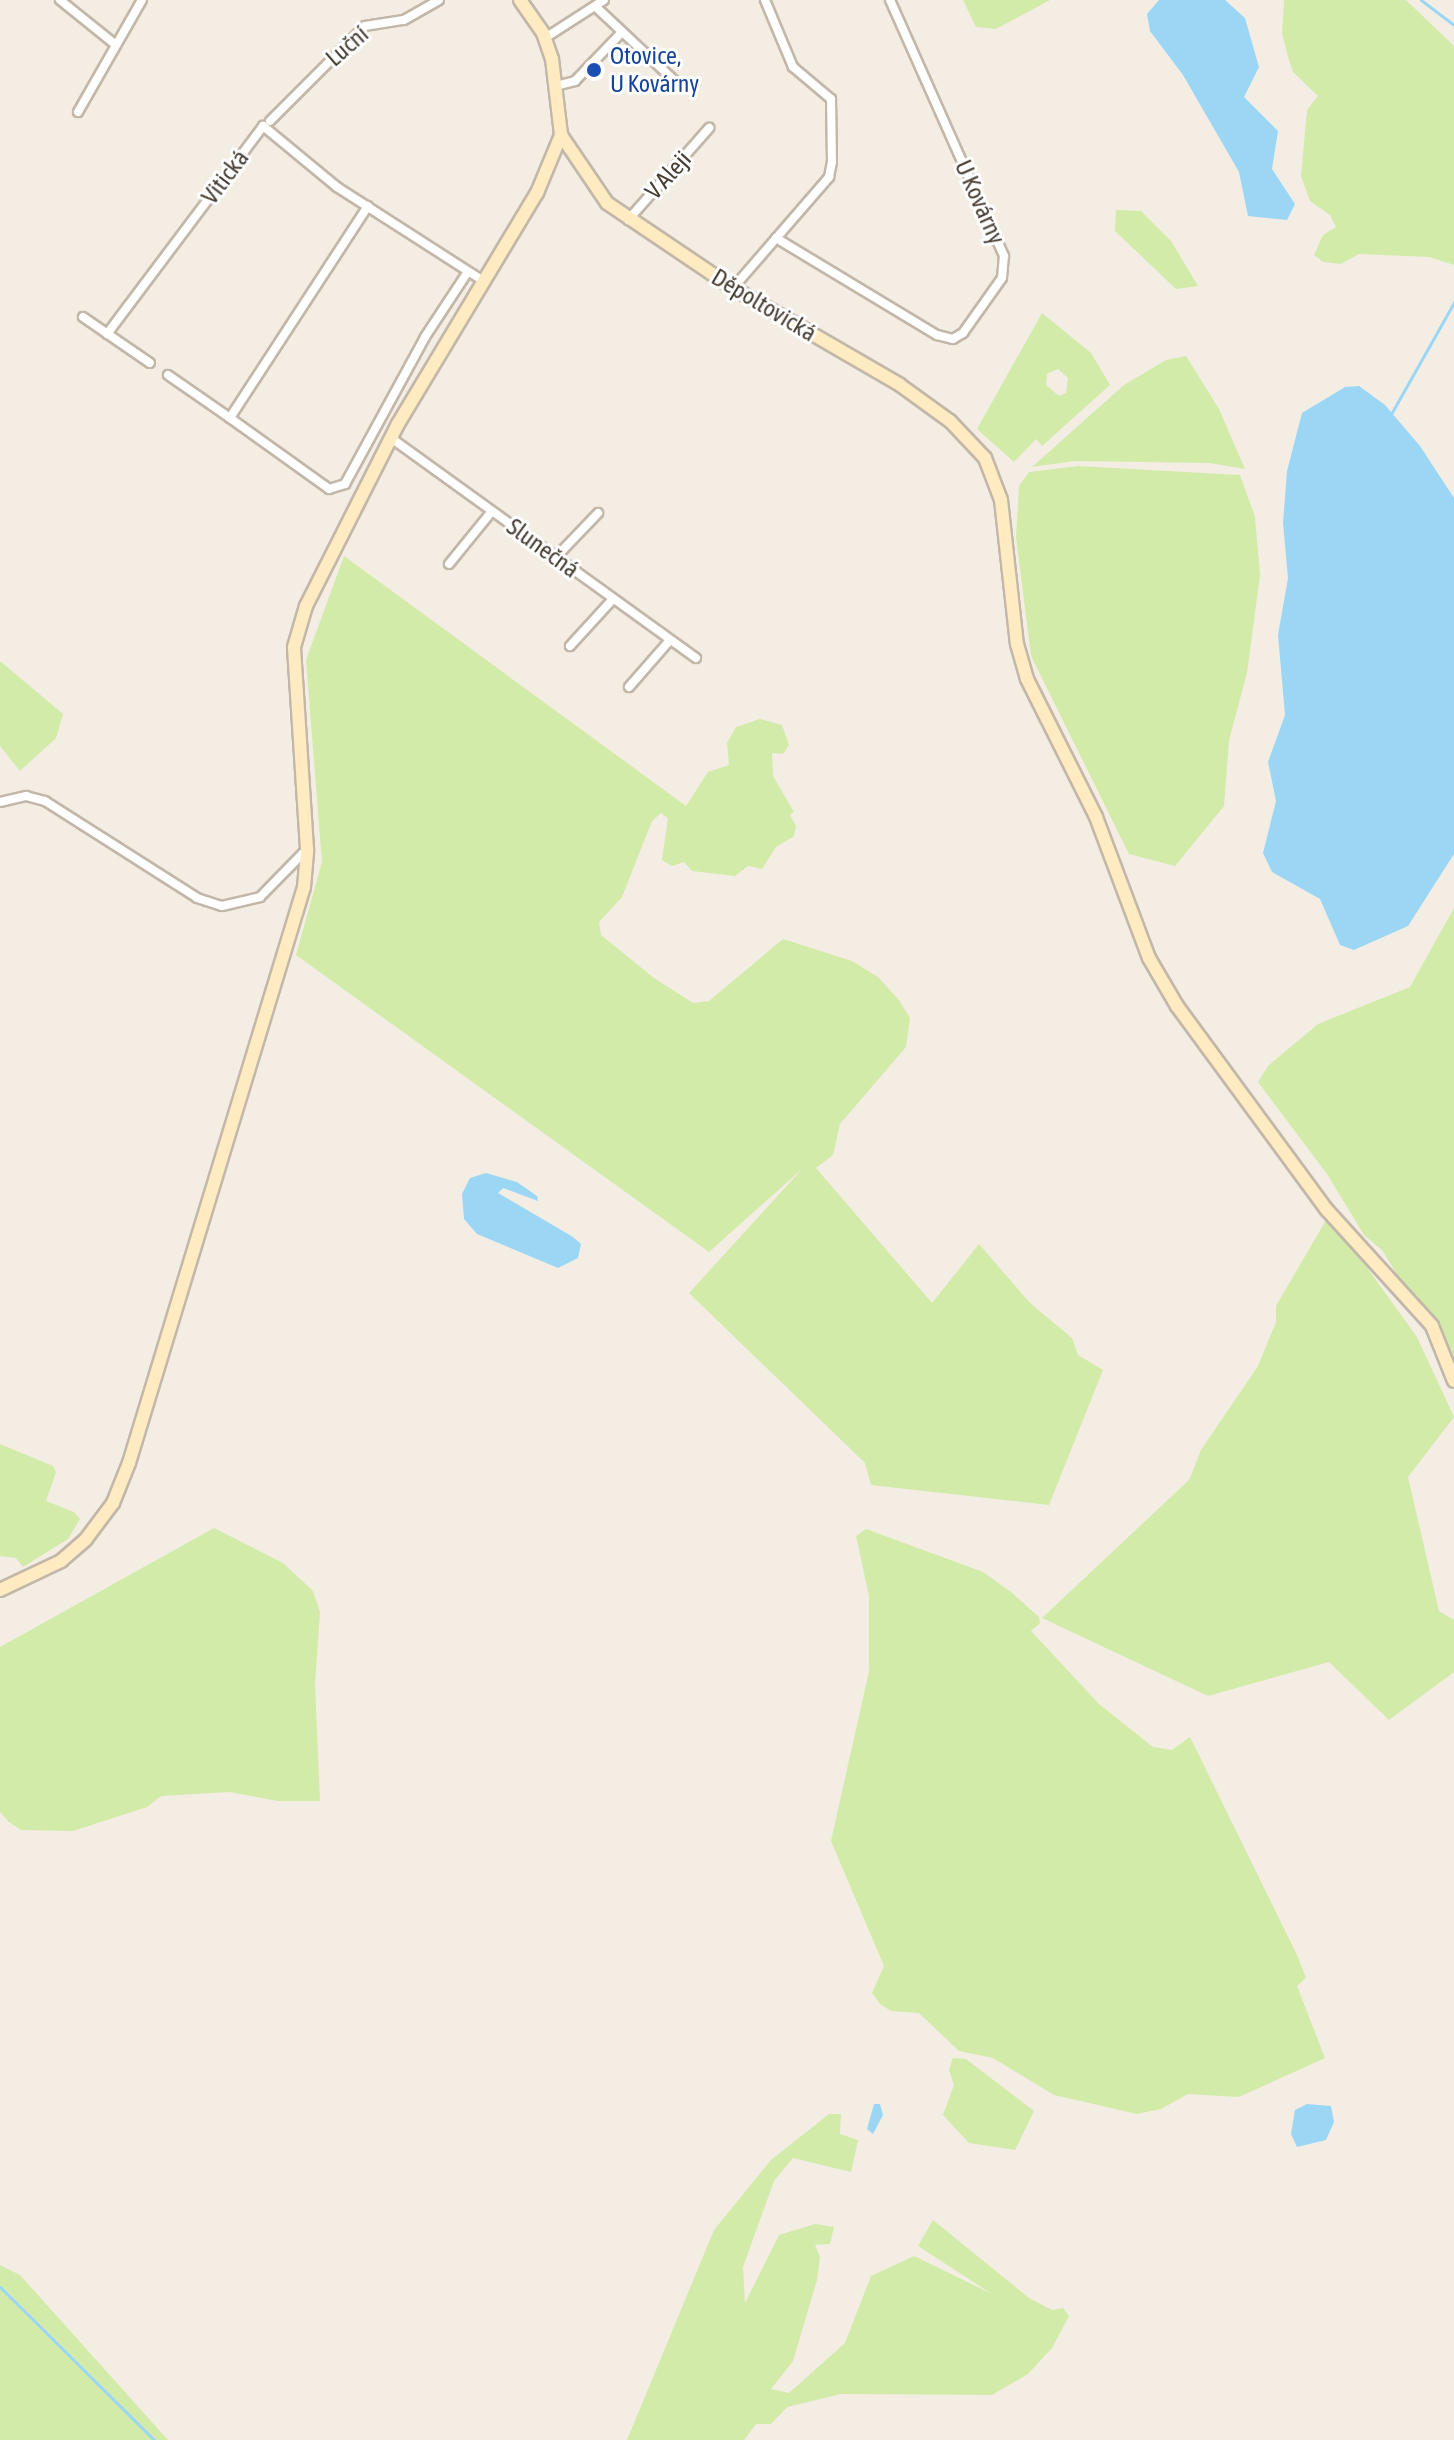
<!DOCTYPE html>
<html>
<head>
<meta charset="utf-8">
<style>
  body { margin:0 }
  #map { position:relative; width:1454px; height:2440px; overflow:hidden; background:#f3ede4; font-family:"Asap Condensed",sans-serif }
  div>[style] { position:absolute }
  .green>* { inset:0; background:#d2eba9 }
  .water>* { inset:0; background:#9bd7f5 }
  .stream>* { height:3px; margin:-1.5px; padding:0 1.5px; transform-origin:1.5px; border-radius:1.5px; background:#9bd7f5 }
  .roads { filter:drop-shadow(2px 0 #c2b7a9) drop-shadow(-2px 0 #c2b7a9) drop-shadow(0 2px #c2b7a9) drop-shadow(0 -2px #c2b7a9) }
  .street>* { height:8px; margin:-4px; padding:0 4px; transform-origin:4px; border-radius:4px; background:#fff }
  .secondary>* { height:12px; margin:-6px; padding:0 6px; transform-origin:6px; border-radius:6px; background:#ffebc2 }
  .dots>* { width:22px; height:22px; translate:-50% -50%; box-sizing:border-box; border:4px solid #fff; border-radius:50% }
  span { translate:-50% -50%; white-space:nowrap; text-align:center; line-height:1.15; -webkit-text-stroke:6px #fff; paint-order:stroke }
  .street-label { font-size:24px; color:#463d33 }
  .transit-label { font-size:24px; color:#164399 }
  .left { translate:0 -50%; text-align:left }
</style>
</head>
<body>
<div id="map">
  <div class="green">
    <div style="clip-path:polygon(963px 0,1050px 0,996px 29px,976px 27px)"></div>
    <div style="clip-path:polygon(1284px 0,1406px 0,1454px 46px,1454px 265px,1429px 257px,1359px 254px,1341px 264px,1323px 262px,1314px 255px,1323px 235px,1336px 227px,1330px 215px,1310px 201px,1301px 176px,1307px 110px,1318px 96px,1293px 72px,1289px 60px,1282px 34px)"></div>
    <div style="clip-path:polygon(1116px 210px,1141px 211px,1171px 241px,1198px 286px,1176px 289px,1115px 231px)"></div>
    <div style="clip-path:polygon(evenodd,1042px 313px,1091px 353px,1110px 385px,1042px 446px,1036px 439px,1014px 462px,977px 429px,1042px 313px,1058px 369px,1068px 378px,1066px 393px,1059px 396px,1046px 385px,1047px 374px,1058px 369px)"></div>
    <div style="clip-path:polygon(1186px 356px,1219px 409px,1245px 469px,1209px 463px,1075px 461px,1032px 467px,1124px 385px,1166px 360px)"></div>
    <div style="clip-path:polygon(1078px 466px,1240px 475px,1255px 517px,1260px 575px,1247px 673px,1229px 740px,1224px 806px,1175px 866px,1129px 854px,1031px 656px,1016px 537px,1019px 486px,1029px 472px)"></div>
    <div style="clip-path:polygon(344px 556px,686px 806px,708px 772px,729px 765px,727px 743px,736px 727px,760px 719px,782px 725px,789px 745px,783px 754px,772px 753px,773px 776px,794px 812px,790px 815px,796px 826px,794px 836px,776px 847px,762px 869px,748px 866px,735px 876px,692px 871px,684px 862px,672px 866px,662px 860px,668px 818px,661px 813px,652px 821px,622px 897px,599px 922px,601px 935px,654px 978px,693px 1003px,709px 1001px,783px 939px,852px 961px,878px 977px,899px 1000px,910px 1018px,906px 1047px,840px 1124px,833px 1155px,816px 1168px,932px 1303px,979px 1244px,1030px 1303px,1072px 1338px,1078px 1355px,1103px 1370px,1049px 1505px,871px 1485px,865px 1463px,689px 1293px,803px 1168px,709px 1252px,296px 955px,322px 862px,306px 660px)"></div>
    <div style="clip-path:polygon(0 661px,63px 714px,56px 738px,20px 771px,0 746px)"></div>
    <div style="clip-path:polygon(1454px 908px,1454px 1367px,1382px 1250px,1364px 1235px,1327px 1174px,1258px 1082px,1268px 1066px,1318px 1024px,1410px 987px)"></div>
    <div style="clip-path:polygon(1329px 1215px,1417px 1337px,1454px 1417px,1408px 1477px,1439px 1611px,1454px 1620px,1454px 1672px,1389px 1720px,1329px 1662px,1208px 1696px,1042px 1618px,1189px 1480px,1201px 1450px,1258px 1366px,1276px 1322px,1276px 1306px)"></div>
    <div style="clip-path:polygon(0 1444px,53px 1466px,56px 1472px,46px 1501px,74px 1512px,80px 1519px,68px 1539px,23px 1567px,16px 1558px,0 1556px)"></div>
    <div style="clip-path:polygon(214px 1528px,283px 1563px,313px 1591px,320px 1612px,315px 1684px,320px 1801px,277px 1801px,230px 1792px,161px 1796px,147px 1807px,73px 1831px,21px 1830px,9px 1822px,0 1812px,0 1647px)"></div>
    <div style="clip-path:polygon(866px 1529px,983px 1572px,1011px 1592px,1039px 1617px,1040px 1623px,1031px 1631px,1099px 1704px,1153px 1747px,1172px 1750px,1190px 1737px,1297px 1955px,1306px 1978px,1297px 1986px,1325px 2058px,1239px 2097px,1188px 2094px,1161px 2109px,1137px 2114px,1054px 2095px,993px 2058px,959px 2051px,919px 2013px,891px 2011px,880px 2004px,872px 1993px,884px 1966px,831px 1841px,869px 1671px,869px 1596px,856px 1536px)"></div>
    <div style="clip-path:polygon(953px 2058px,966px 2059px,1034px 2111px,1015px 2150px,969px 2143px,943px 2115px,954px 2085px,949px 2070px)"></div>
    <div style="clip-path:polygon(829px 2114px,841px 2114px,840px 2134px,858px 2140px,851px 2172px,793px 2158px,774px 2181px,743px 2267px,745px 2303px,779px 2235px,815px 2224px,834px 2227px,830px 2244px,815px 2245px,820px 2257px,817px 2280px,793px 2361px,771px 2389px,789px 2393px,845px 2343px,871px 2276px,914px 2256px,992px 2294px,918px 2246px,933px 2220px,1029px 2298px,1052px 2310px,1063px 2308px,1069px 2316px,1052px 2348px,1028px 2374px,992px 2395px,841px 2394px,787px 2407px,771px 2424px,756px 2424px,744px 2440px,627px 2440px,714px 2230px,771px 2160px)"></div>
    <div style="clip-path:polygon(0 2265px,20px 2275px,168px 2440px,0 2440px)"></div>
  </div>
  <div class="water">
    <div style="clip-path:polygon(1159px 0,1225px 0,1245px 18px,1259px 67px,1244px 97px,1278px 131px,1272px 169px,1295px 204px,1287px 220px,1248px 216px,1239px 172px,1183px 75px,1150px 31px,1147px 14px)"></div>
    <div style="clip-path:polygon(1359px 386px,1385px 405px,1420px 446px,1454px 498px,1454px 854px,1408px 926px,1354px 950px,1340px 945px,1320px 899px,1272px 872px,1263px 853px,1276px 801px,1268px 762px,1285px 715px,1278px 635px,1288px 578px,1283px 523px,1287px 471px,1302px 413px,1345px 387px)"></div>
    <div style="clip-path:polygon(486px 1173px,517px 1182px,537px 1196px,538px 1201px,503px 1188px,498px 1193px,573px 1237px,581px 1244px,578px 1258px,558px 1268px,477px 1234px,464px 1219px,462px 1194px,470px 1178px)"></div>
    <div style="clip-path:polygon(874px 2104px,880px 2104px,883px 2115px,873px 2134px,867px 2129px)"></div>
    <div style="clip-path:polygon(1307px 2104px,1331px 2106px,1334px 2122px,1326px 2140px,1297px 2147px,1291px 2134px,1295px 2110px)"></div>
  </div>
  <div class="stream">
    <div style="left:1421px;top:0;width:41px;rotate:37.1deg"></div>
    <div style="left:1391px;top:414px;width:129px;rotate:-60.6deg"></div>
    <div style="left:0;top:2287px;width:217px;rotate:44.8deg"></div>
  </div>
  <div class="roads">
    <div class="street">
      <div style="left:60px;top:0;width:72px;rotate:38.8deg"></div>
      <div style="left:597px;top:8px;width:112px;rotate:43.2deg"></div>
      <div style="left:545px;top:38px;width:70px;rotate:-32.8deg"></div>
      <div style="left:556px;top:86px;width:20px;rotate:-15deg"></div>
      <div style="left:575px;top:81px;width:68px;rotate:-46.2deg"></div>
      <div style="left:78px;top:112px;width:129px;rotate:-60.3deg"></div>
      <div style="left:270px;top:121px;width:134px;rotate:-45deg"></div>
      <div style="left:365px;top:26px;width:39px;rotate:-9deg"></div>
      <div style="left:404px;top:20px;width:40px;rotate:-29.7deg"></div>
      <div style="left:368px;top:206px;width:253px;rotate:123.1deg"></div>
      <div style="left:230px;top:418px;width:122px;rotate:35.6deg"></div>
      <div style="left:329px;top:489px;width:17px;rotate:-17deg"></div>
      <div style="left:345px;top:484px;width:167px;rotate:-61.4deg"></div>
      <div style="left:425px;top:337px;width:77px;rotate:-56.7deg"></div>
      <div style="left:628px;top:220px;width:123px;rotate:-48.6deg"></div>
      <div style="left:776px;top:238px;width:188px;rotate:31.1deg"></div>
      <div style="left:937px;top:335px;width:16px;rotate:14deg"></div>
      <div style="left:953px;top:339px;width:12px;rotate:-31deg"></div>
      <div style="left:963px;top:333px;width:67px;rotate:-54.7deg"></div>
      <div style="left:1002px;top:278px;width:22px;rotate:-85deg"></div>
      <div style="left:1004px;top:256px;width:280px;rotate:-114deg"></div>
      <div style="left:733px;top:288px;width:147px;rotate:-49.1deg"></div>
      <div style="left:829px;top:177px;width:15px;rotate:-79deg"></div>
      <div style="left:832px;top:162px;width:63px;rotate:-90.9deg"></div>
      <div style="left:831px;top:99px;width:50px;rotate:-139.9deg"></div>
      <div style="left:793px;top:67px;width:73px;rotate:-112.7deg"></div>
      <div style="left:83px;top:317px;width:81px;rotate:34.5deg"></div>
      <div style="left:107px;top:334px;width:260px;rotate:-53.1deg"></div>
      <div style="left:263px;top:126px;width:96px;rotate:39.5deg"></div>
      <div style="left:337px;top:187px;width:176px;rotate:32.7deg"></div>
      <div style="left:168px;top:375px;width:75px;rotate:34.7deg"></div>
      <div style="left:391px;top:438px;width:376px;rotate:35.8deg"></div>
      <div style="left:556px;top:557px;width:61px;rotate:-46.3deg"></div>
      <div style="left:449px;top:564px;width:68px;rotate:-50.9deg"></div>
      <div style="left:570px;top:646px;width:64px;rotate:-47.5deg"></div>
      <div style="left:629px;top:687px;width:62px;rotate:-48.9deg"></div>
      <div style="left:0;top:802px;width:27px;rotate:-13deg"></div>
      <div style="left:26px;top:796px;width:20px;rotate:15deg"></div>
      <div style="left:45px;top:801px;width:180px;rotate:32.5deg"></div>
      <div style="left:197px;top:898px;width:26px;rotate:18deg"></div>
      <div style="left:222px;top:906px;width:39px;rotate:-13deg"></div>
      <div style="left:260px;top:897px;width:66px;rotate:-45.6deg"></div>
    </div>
    <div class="secondary">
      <div style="left:520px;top:0;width:40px;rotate:55.1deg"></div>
      <div style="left:543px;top:33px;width:28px;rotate:71deg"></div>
      <div style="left:552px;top:59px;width:77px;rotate:83.2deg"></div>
      <div style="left:561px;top:135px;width:82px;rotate:55.9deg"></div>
      <div style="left:607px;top:203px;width:152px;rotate:34deg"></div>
      <div style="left:733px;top:288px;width:193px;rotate:30.1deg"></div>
      <div style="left:900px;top:385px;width:62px;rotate:35.8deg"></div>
      <div style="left:950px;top:421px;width:51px;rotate:46.6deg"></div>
      <div style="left:985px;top:458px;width:45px;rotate:69.1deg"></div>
      <div style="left:1001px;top:500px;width:145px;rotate:83.7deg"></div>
      <div style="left:1017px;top:644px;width:36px;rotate:74deg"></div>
      <div style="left:1027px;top:679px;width:154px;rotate:63.4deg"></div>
      <div style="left:1096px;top:817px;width:151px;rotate:69.4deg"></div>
      <div style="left:1149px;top:958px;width:56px;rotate:59.7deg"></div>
      <div style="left:1177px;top:1006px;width:253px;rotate:53.7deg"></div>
      <div style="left:1327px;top:1210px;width:156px;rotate:47.8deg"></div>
      <div style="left:1432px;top:1326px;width:59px;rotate:68.2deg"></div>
      <div style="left:0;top:1590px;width:68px;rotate:-25.4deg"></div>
      <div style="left:61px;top:1561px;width:33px;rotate:-41deg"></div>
      <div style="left:86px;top:1539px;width:45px;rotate:-53.1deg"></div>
      <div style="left:113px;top:1503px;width:43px;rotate:-68.2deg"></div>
      <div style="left:129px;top:1463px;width:602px;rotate:-73.1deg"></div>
      <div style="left:304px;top:887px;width:38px;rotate:-85deg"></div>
      <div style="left:307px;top:849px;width:202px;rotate:-93.7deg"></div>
      <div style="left:294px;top:647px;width:43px;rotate:-73.7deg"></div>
      <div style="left:306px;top:606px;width:204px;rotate:-63.2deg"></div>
      <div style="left:398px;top:424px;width:270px;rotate:-59deg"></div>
      <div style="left:537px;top:193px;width:63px;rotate:-67.5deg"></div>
    </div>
  </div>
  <div class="dots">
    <div style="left:594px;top:70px;background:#1a4fb4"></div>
  </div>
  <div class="street-label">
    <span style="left:347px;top:46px;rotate:-41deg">Luční</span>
    <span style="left:668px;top:175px;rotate:-48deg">V Aleji</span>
    <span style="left:225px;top:177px;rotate:-53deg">Vitická</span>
    <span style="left:980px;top:202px;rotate:66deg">U Kovárny</span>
    <span style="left:764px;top:305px;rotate:31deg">Děpoltovická</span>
    <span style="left:543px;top:548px;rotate:36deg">Slunečná</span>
  </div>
  <div class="transit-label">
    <span class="left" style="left:610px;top:70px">Otovice,<br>U Kovárny</span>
  </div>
</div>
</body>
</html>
